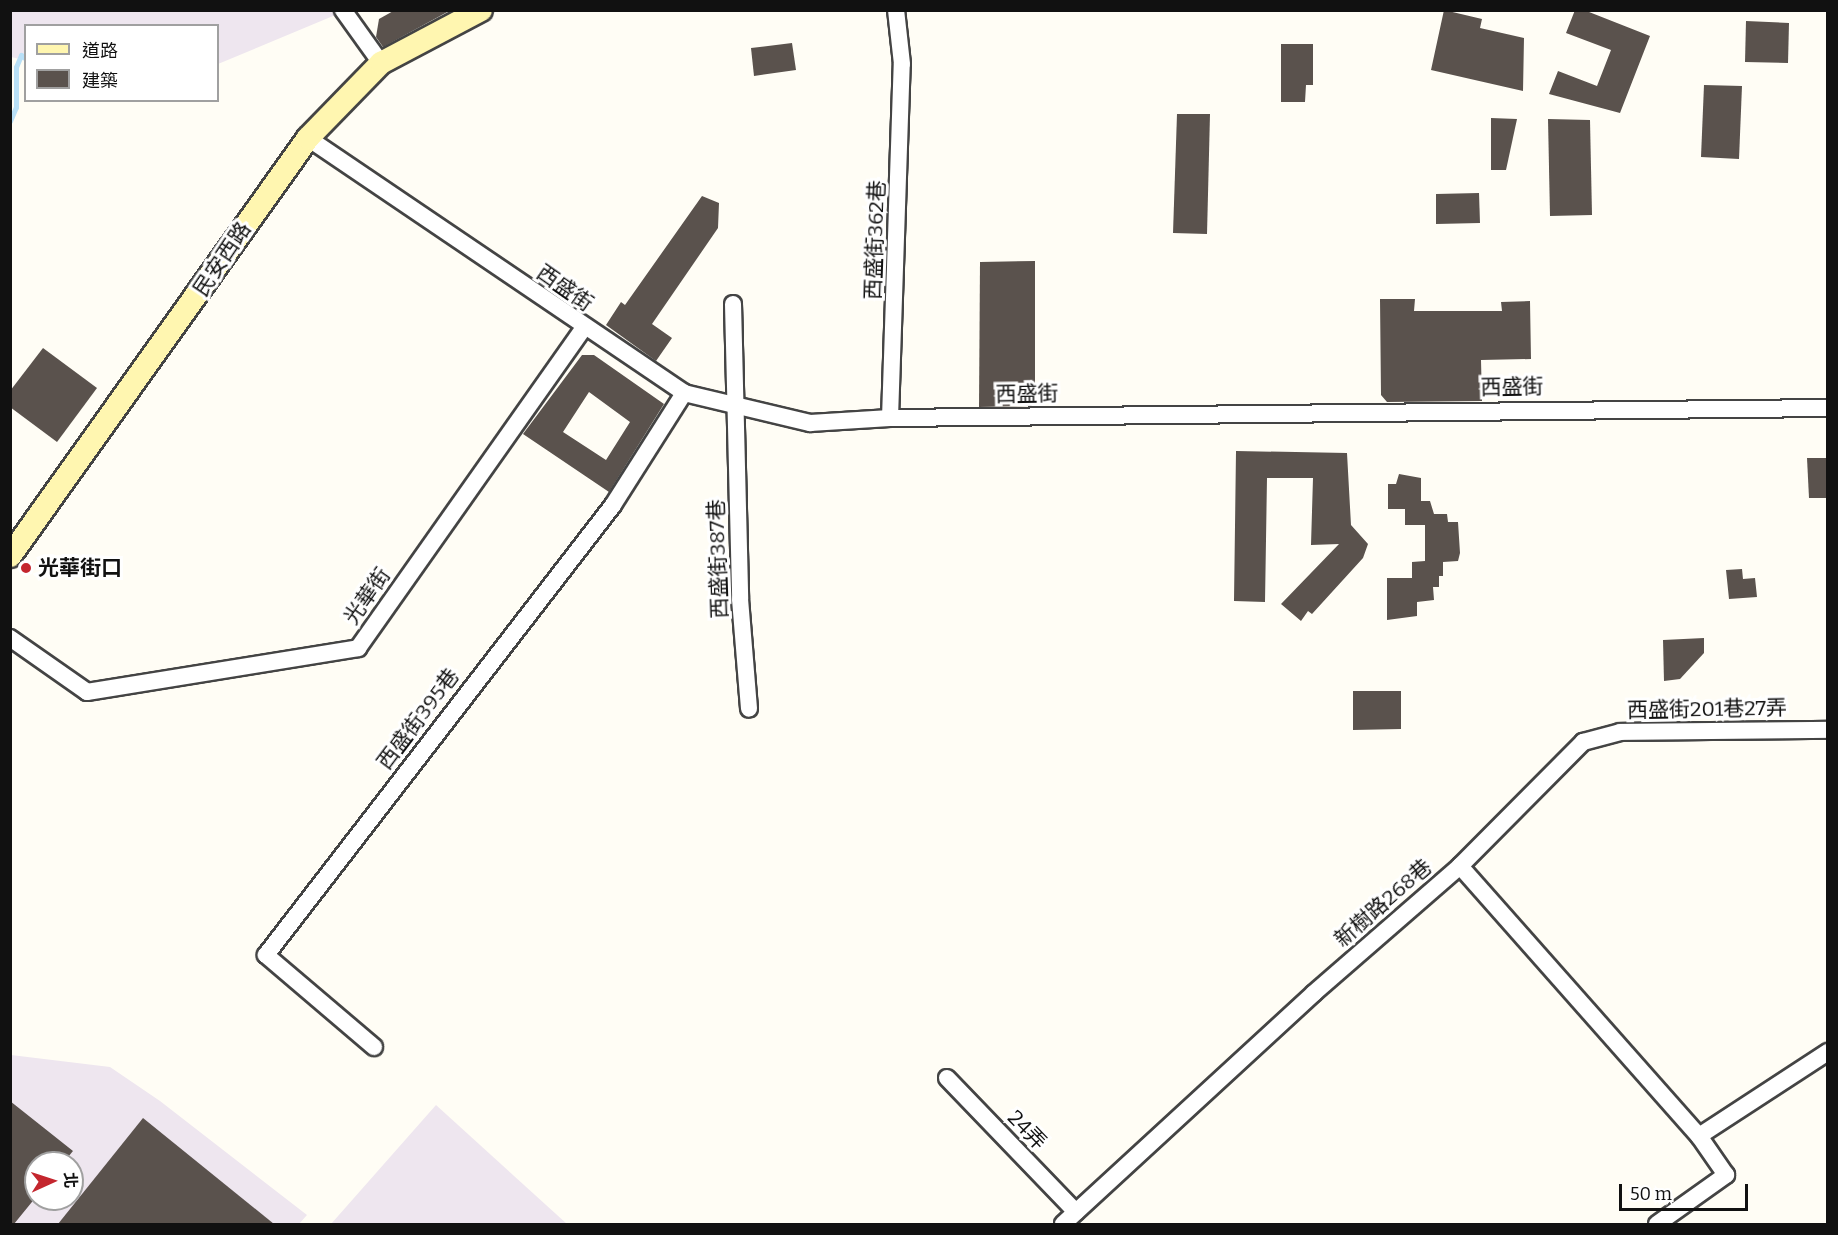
<!DOCTYPE html>
<html>
<head>
<meta charset="utf-8">
<style>
  body { margin:0 }
  #map { position:relative; width:1838px; height:1235px; overflow:hidden; background:#fffdf5; font-family:Bitter,"Noto Sans TC",serif }
  div>[style] { position:absolute }
  .industrial>* { inset:0; background:#eee6ef }
  .stream>* { height:5px; margin:-2.5px; padding:0 2.5px; transform-origin:2.5px; border-radius:2.5px; background:#b9e0f7 }
  .building>* { inset:0; background:#5a524d }
  .roads { filter:drop-shadow(2px 0 #444) drop-shadow(-2px 0 #444) drop-shadow(0 2px #444) drop-shadow(0 -2px #444) }
  .street>* { height:16px; margin:-8px; padding:0 8px; transform-origin:8px; border-radius:8px; background:#fff }
  .secondary>* { height:22px; margin:-11px; padding:0 11px; transform-origin:11px; border-radius:11px; background:#fff6b0 }
  .dots>* { width:16px; height:16px; translate:-50% -50%; box-sizing:border-box; border:3px solid #fff; border-radius:50% }
  span { translate:-50% -50%; white-space:nowrap; text-align:center; line-height:1.15; -webkit-text-stroke:6px #fff; paint-order:stroke }
  .street-label { font-size:21px; color:#111 }
  .poi-label { font-size:21px; color:#111; font-weight:700 }
  .left { translate:0 -50%; text-align:left }
  .frame { position:absolute; inset:0; border:12px solid #111; pointer-events:none }
  .legend { position:absolute; left:24px; top:24px; width:195px; height:78px; box-sizing:border-box; background:#fff; border:2px solid #a0a0a0; margin:0; padding:8px 10px; list-style:none; font-size:18px; color:#111 }
  .legend li { display:flex; align-items:center; gap:12px; height:30px }
  .legend b { width:30px; border:2px solid #a0a0a0 }
  .north { position:absolute; left:24px; top:1151px; width:60px; height:60px; box-sizing:border-box; background:#fff; border:2px solid #a0a0a0; border-radius:50%; rotate:87deg; font-size:16px; font-weight:700; line-height:24px; text-align:center; color:#111 }
  .north::after { content:''; display:block; margin:auto; width:21px; height:27px; background:#c4262e; clip-path:polygon(50% 0,100% 100%,50% 72%,0 100%) }
  .scale { position:absolute; left:1619px; top:1184px; width:129px; height:27px; box-sizing:border-box; border:3px solid #111; border-top:0; padding-left:8px; font-size:18px; line-height:21px; white-space:nowrap; color:#111; -webkit-text-stroke:4px #fff; paint-order:stroke }
</style>
</head>
<body>
<div id="map">
  <div class="industrial">
    <div style="clip-path:polygon(10px 11px,345px 11px,218px 64px,218px 26px,26px 26px,25px 60px,11px 57px)"></div>
    <div style="clip-path:polygon(evenodd,11px 1055px,110px 1067px,160px 1101px,307px 1215px,299px 1224px,11px 1224px,11px 1055px,36px 1163px,72px 1163px,72px 1199px,36px 1199px,36px 1163px)"></div>
    <div style="clip-path:polygon(436px 1105px,567px 1224px,331px 1224px)"></div>
  </div>
  <div class="stream">
    <div style="left:10px;top:121px;width:15px;rotate:-67deg"></div>
    <div style="left:16px;top:107px;width:40px;rotate:-90deg"></div>
    <div style="left:16px;top:67px;width:13px;rotate:-67deg"></div>
    <div style="left:21px;top:55px;width:6px;rotate:39deg"></div>
  </div>
  <div class="building">
    <div style="clip-path:polygon(395px 10px,451px 10px,383px 47px,376px 37px,379px 19px)"></div>
    <div style="clip-path:polygon(1444px 10px,1482px 19px,1480px 28px,1524px 38px,1523px 91px,1431px 70px)"></div>
    <div style="clip-path:polygon(1575px 10px,1584px 10px,1650px 36px,1620px 113px,1549px 94px,1558px 71px,1597px 86px,1611px 50px,1566px 33px)"></div>
    <div style="clip-path:polygon(1746px 21px,1789px 23px,1788px 63px,1745px 62px)"></div>
    <div style="clip-path:polygon(792px 43px,796px 70px,754px 76px,751px 48px)"></div>
    <div style="clip-path:polygon(1281px 44px,1313px 44px,1313px 85px,1306px 85px,1305px 102px,1281px 102px)"></div>
    <div style="clip-path:polygon(1704px 85px,1742px 86px,1739px 159px,1701px 157px)"></div>
    <div style="clip-path:polygon(1177px 114px,1210px 114px,1207px 234px,1173px 233px)"></div>
    <div style="clip-path:polygon(1491px 118px,1517px 119px,1506px 170px,1491px 170px)"></div>
    <div style="clip-path:polygon(1548px 119px,1590px 120px,1592px 215px,1550px 216px)"></div>
    <div style="clip-path:polygon(1479px 193px,1480px 223px,1436px 224px,1436px 194px)"></div>
    <div style="clip-path:polygon(702px 196px,719px 203px,718px 228px,652px 324px,672px 338px,656px 361px,606px 325px,621px 302px,625px 305px)"></div>
    <div style="clip-path:polygon(1035px 261px,1035px 402px,1031px 406px,979px 407px,980px 262px)"></div>
    <div style="clip-path:polygon(1380px 299px,1415px 299px,1414px 311px,1502px 311px,1501px 302px,1530px 301px,1531px 359px,1481px 360px,1482px 401px,1387px 402px,1381px 395px)"></div>
    <div style="clip-path:polygon(43px 348px,97px 388px,57px 442px,10px 407px,10px 391px)"></div>
    <div style="clip-path:polygon(evenodd,582px 355px,594px 355px,664px 404px,609px 492px,523px 434px,582px 355px,589px 392px,630px 422px,606px 460px,563px 432px,589px 392px)"></div>
    <div style="clip-path:polygon(1236px 451px,1347px 453px,1351px 525px,1368px 544px,1363px 558px,1312px 614px,1308px 611px,1301px 621px,1281px 604px,1339px 544px,1311px 545px,1313px 478px,1267px 478px,1265px 602px,1234px 601px)"></div>
    <div style="clip-path:polygon(1807px 458px,1827px 458px,1827px 498px,1809px 498px)"></div>
    <div style="clip-path:polygon(1399px 474px,1421px 478px,1421px 501px,1430px 501px,1434px 514px,1447px 514px,1448px 522px,1458px 522px,1460px 553px,1458px 561px,1443px 562px,1443px 576px,1439px 576px,1439px 587px,1433px 587px,1434px 600px,1417px 602px,1417px 616px,1387px 620px,1387px 578px,1412px 578px,1412px 562px,1425px 561px,1425px 525px,1405px 525px,1405px 509px,1388px 509px,1388px 484px,1396px 484px)"></div>
    <div style="clip-path:polygon(1742px 569px,1743px 579px,1755px 578px,1757px 597px,1729px 599px,1726px 570px)"></div>
    <div style="clip-path:polygon(1704px 638px,1704px 653px,1680px 679px,1664px 681px,1663px 640px)"></div>
    <div style="clip-path:polygon(1353px 691px,1401px 691px,1401px 729px,1353px 730px)"></div>
    <div style="clip-path:polygon(10px 1101px,73px 1151px,63px 1163px,36px 1163px,36px 1197px,14px 1224px,10px 1224px)"></div>
    <div style="clip-path:polygon(143px 1118px,274px 1224px,58px 1224px)"></div>
  </div>
  <div class="roads">
    <div class="street">
      <div style="left:343px;top:10px;width:65px;rotate:54.4deg"></div>
      <div style="left:308px;top:138px;width:454px;rotate:34.1deg"></div>
      <div style="left:684px;top:393px;width:130px;rotate:13.4deg"></div>
      <div style="left:810px;top:423px;width:80px;rotate:-3.6deg"></div>
      <div style="left:890px;top:418px;width:938px;rotate:-0.61deg"></div>
      <div style="left:733px;top:304px;width:295px;rotate:88.6deg"></div>
      <div style="left:740px;top:599px;width:110px;rotate:85.3deg"></div>
      <div style="left:890px;top:418px;width:354px;rotate:-88.1deg"></div>
      <div style="left:902px;top:64px;width:54px;rotate:-96.3deg"></div>
      <div style="left:10px;top:638px;width:94px;rotate:35deg"></div>
      <div style="left:87px;top:692px;width:275px;rotate:-9.2deg"></div>
      <div style="left:358px;top:648px;width:392px;rotate:-54.8deg"></div>
      <div style="left:1460px;top:866px;width:175px;rotate:-45.2deg"></div>
      <div style="left:1583px;top:742px;width:38px;rotate:-15deg"></div>
      <div style="left:1620px;top:732px;width:208px;rotate:-0.6deg"></div>
      <div style="left:374px;top:1047px;width:142px;rotate:-139.6deg"></div>
      <div style="left:266px;top:955px;width:568px;rotate:-52.36deg"></div>
      <div style="left:613px;top:505px;width:133px;rotate:-57.6deg"></div>
      <div style="left:947px;top:1078px;width:186px;rotate:46.1deg"></div>
      <div style="left:1063px;top:1224px;width:341px;rotate:-42.6deg"></div>
      <div style="left:1314px;top:993px;width:194px;rotate:-41deg"></div>
      <div style="left:1460px;top:866px;width:361px;rotate:48.5deg"></div>
      <div style="left:1699px;top:1136px;width:154px;rotate:-33.1deg"></div>
      <div style="left:1657px;top:1224px;width:85px;rotate:-35.4deg"></div>
      <div style="left:1726px;top:1175px;width:47px;rotate:-124.7deg"></div>
    </div>
    <div class="secondary">
      <div style="left:10px;top:556px;width:513px;rotate:-54.51deg"></div>
      <div style="left:308px;top:138px;width:105px;rotate:-45.8deg"></div>
      <div style="left:381px;top:63px;width:113px;rotate:-27.9deg"></div>
    </div>
  </div>
  <div class="dots">
    <div style="left:26px;top:568px;background:#c4262e"></div>
  </div>
  <div class="street-label">
    <span style="left:875px;top:240px;rotate:-88deg">西盛街362巷</span>
    <span style="left:222px;top:259px;rotate:-56deg">民安西路</span>
    <span style="left:565px;top:288px;rotate:35deg">西盛街</span>
    <span style="left:1512px;top:387px;rotate:-1deg">西盛街</span>
    <span style="left:1027px;top:394px;rotate:-1deg">西盛街</span>
    <span style="left:718px;top:559px;rotate:-92deg">西盛街387巷</span>
    <span style="left:367px;top:596px;rotate:-55deg">光華街</span>
    <span style="left:1707px;top:709px;rotate:-1deg">西盛街201巷27弄</span>
    <span style="left:418px;top:719px;rotate:-53deg">西盛街395巷</span>
    <span style="left:1383px;top:903px;rotate:-41deg">新樹路268巷</span>
    <span style="left:1027px;top:1130px;rotate:46deg">24弄</span>
  </div>
  <div class="poi-label">
    <span class="left" style="left:38px;top:568px">光華街口</span>
  </div>
  <div class="frame"></div>
  <ul class="legend">
  <li><b style="height:8px;background:#fff6b0"></b>道路</li>
  <li><b style="height:16px;background:#5a524d"></b>建築</li>
  </ul>
  <div class="north">北</div>
  <div class="scale">50 m</div>
</div>
</body>
</html>
